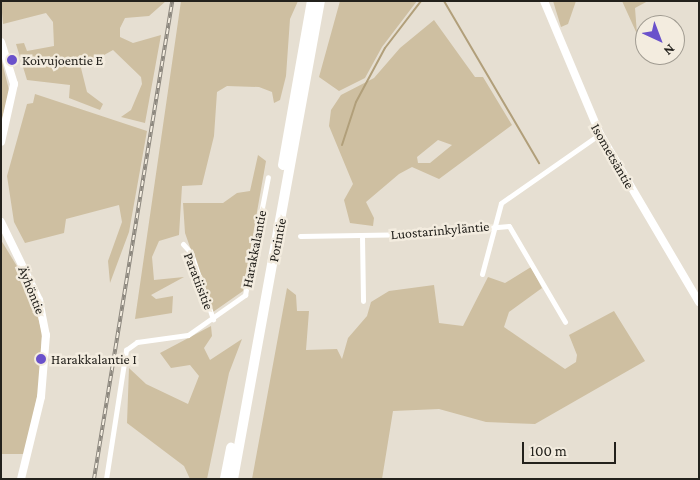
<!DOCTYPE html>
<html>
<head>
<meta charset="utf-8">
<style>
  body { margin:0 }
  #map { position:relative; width:700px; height:480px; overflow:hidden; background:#e6dfd2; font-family:"Crimson Pro",serif }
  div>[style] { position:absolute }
  .green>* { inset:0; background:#cebfa1 }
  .stream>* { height:2px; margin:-1px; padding:0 1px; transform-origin:1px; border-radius:1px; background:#b19f7a }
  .street>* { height:5px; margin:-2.5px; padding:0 2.5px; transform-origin:2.5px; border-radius:2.5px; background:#fff }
  .secondary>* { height:8px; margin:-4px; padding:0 4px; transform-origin:4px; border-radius:4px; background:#fff }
  .highway>* { height:10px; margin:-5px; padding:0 5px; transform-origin:5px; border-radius:5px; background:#fff }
  .rail>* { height:4px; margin-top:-2px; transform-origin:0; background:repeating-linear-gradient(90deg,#f3ecdf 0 5.5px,#8c877e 0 11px); box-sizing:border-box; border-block:1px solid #8c877e }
  .dots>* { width:14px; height:14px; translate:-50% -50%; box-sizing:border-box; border:2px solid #f3ecdf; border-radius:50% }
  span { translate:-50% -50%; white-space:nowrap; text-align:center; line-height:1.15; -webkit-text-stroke:5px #f3ecdf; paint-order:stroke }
  .poi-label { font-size:14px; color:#23211c }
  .left { translate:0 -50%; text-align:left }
  .street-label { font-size:14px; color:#23211c }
  .frame { position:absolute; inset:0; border:2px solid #23211c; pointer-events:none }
  .north { position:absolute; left:635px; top:15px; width:50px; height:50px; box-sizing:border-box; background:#f3ecdf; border:1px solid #a09b91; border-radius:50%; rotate:137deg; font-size:14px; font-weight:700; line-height:20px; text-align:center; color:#23211c }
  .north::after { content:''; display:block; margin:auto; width:18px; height:22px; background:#6a51cb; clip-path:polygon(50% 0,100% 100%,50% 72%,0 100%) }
  .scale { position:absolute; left:522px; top:442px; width:94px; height:22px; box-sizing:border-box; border:2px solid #23211c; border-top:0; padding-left:6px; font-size:15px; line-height:18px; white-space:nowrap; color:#23211c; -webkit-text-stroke:4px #f3ecdf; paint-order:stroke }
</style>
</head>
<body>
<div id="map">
  <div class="green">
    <div style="clip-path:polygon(1px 1px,166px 1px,149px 16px,125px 18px,120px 28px,120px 37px,133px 43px,161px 35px,145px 123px,121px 117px,131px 110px,142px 84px,141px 77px,113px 50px,81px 68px,87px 92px,103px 104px,100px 110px,69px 98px,70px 85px,27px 80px,16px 44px,24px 43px,27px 51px,54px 46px,53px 22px,46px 13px,3px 24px)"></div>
    <div style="clip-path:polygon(181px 1px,298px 1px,290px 19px,286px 76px,280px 100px,274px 103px,272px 92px,259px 87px,227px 86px,217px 92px,214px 136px,202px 185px,182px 186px,179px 235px,159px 241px,152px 257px,154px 280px,184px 277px,151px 295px,156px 299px,173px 296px,172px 313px,135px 319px)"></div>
    <div style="clip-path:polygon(340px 1px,417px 1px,382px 47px,365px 78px,339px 91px,319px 77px)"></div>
    <div style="clip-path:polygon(553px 1px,576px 1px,568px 24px,561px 27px)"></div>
    <div style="clip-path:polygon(622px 1px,648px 1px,635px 8px,637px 34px)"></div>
    <div style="clip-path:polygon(evenodd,434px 20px,475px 77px,483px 77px,512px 125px,439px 179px,412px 167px,399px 174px,366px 202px,374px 218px,373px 226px,350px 223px,344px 200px,353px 184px,329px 126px,331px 110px,341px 95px,374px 78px,400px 48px,434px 20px,438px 140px,452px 145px,430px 163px,418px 163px,417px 157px,438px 140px)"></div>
    <div style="clip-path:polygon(1px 58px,10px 94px,1px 122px)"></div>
    <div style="clip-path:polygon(35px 94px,147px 131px,129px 232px,110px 283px,108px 261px,122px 222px,119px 205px,66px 219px,64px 233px,25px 243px,14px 222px,7px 176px,27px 104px,33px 103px)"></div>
    <div style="clip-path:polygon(258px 155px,266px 161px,243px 291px,213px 312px,185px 233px,183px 203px,223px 203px,237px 193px,250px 191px)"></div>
    <div style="clip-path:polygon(1px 240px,29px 286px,42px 332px,39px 388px,25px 454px,1px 454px)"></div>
    <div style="clip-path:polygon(531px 267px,542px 288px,509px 312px,504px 327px,565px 369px,576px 362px,577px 355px,569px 335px,614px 311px,645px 361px,535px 424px,486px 422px,439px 409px,393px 411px,382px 479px,252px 479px,287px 288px,296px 295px,297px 311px,309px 311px,306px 350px,337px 349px,342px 359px,348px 338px,367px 316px,371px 302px,389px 291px,434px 285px,439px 323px,463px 326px,488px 277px,505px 283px)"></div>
    <div style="clip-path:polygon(211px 326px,212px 336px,204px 348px,210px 360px,242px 339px,229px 373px,207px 479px,190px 479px,184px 466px,127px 423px,129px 368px,146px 384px,188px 404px,199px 376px,190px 365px,171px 368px,160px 353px)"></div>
  </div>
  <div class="stream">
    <div style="left:444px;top:1px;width:188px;rotate:59.6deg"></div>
    <div style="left:342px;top:145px;width:45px;rotate:-72deg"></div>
    <div style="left:356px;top:102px;width:61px;rotate:-61.8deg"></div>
    <div style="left:385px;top:48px;width:59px;rotate:-52.5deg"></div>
  </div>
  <div class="street">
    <div style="left:300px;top:236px;width:120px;rotate:-1deg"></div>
    <div style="left:420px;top:234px;width:89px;rotate:-5.1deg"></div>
    <div style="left:509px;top:226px;width:111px;rotate:59.7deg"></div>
    <div style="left:362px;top:236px;width:65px;rotate:89.1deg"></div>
    <div style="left:183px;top:244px;width:12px;rotate:48deg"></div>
    <div style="left:191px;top:253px;width:70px;rotate:71.6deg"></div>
    <div style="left:482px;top:274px;width:73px;rotate:-75deg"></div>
    <div style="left:501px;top:203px;width:121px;rotate:-34.9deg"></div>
    <div style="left:106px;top:479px;width:131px;rotate:-81.2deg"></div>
    <div style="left:126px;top:350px;width:14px;rotate:-36deg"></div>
    <div style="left:137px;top:342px;width:51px;rotate:-7.8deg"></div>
    <div style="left:188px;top:335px;width:70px;rotate:-35.1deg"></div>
    <div style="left:245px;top:295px;width:120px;rotate:-79deg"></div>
  </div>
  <div class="secondary">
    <div style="left:544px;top:1px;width:144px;rotate:67.2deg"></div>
    <div style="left:600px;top:134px;width:195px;rotate:59.5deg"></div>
    <div style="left:1px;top:42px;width:44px;rotate:72.8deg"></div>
    <div style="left:14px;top:84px;width:59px;rotate:102.6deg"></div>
    <div style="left:1px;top:222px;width:87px;rotate:64deg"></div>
    <div style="left:39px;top:300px;width:36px;rotate:79deg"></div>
    <div style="left:46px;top:335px;width:62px;rotate:94.6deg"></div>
    <div style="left:41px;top:397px;width:84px;rotate:103.7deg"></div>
  </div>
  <div class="highway">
    <div style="left:283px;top:165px;width:167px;rotate:-80deg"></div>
    <div style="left:225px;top:479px;width:32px;rotate:-79deg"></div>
    <div style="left:233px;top:479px;width:486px;rotate:-79.7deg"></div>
  </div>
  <div class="rail">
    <div style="left:94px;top:479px;width:484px;rotate:-80.7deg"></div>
  </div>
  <div class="dots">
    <div style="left:12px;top:60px;background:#6a51cb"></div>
    <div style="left:41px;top:359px;background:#6a51cb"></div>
  </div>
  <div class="poi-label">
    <span class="left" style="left:22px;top:60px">Koivujoentie E</span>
    <span class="left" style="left:51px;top:359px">Harakkalantie I</span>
  </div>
  <div class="street-label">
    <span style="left:613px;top:156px;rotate:60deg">Isometsäntie</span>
    <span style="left:440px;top:230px;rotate:-5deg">Luostarinkyläntie</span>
    <span style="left:277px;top:240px;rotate:-79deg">Porintie</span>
    <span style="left:254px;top:249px;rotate:-79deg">Harakkalantie</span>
    <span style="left:199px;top:281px;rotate:69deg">Paratiisitie</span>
    <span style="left:32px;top:290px;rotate:68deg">Äyhöntie</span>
  </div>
  <div class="frame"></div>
  <div class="north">N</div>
  <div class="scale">100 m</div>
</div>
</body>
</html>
